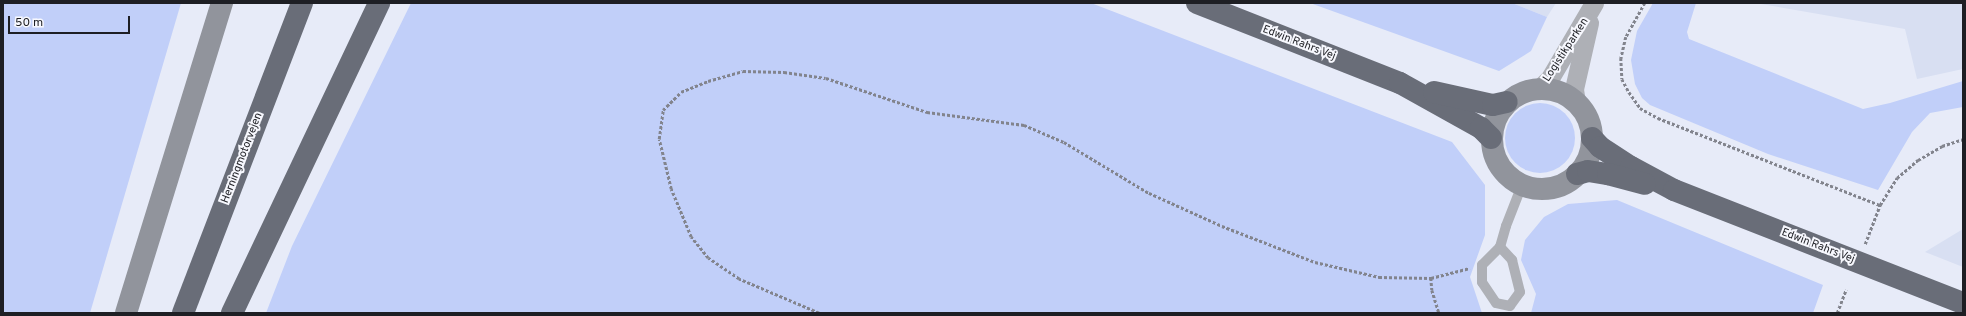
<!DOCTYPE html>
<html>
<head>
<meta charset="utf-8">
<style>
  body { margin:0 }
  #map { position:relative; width:1966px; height:316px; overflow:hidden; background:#e7ebf8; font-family:Overpass,sans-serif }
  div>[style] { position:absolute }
  .built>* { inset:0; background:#d8dff2 }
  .green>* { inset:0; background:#c1cff9 }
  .round { border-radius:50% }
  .path>* { height:2.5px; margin-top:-1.25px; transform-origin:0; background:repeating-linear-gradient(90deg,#82848d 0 3px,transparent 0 5px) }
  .lane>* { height:10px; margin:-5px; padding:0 5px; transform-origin:5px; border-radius:5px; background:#aeb0b6 }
  .street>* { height:19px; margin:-9.5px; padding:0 9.5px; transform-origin:9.5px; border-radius:9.5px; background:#aeb0b6 }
  .secondary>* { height:22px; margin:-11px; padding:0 11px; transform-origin:11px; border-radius:11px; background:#91949c }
  .secondary>.ring { margin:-11px; padding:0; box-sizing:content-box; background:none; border:22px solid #91949c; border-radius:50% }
  .highway>* { height:22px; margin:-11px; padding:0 11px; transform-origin:11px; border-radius:11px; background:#696d78 }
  span { translate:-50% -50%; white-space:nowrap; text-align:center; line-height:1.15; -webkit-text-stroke:4px #f7f8fe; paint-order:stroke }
  .street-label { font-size:11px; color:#1e1f24 }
  .frame { position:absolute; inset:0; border:4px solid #1e1f24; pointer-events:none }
  .scale { position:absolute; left:8px; top:16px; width:122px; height:18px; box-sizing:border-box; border:2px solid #1e1f24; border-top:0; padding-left:5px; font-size:12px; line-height:14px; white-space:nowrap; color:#1e1f24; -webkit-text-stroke:3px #f7f8fe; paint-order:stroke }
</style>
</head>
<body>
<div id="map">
  <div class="built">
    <div style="clip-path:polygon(1512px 3px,1556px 3px,1547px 17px)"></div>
    <div style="clip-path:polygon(1755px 3px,1963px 3px,1963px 69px,1917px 79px,1905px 29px)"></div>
    <div style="clip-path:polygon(1963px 229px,1963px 267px,1925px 252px)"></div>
  </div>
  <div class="green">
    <div style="clip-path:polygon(3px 3px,181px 3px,90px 313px,3px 313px)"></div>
    <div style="clip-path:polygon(411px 3px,1091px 3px,1452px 142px,1485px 185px,1485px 235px,1470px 277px,1482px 313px,266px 313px,292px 246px)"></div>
    <div style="clip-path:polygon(1310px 3px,1512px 3px,1547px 17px,1531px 51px,1499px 71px)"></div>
    <div style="clip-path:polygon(1653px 3px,1696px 3px,1687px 32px,1689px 39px,1863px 109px,1890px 103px,1963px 81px,1963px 107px,1930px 113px,1912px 132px,1878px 190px,1768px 154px,1650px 105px,1642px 98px,1635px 84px,1631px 60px,1637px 31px)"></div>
    <div class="round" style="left:1505px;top:103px;width:70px;height:70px"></div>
    <div style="clip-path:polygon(1617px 200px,1823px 285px,1813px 313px,1531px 313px,1536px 294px,1521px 260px,1525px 240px,1544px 217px,1568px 204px)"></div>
  </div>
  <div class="path">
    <div style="left:1645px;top:3px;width:39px;rotate:119deg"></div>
    <div style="left:1626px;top:37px;width:22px;rotate:103deg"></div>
    <div style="left:1621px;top:58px;width:21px;rotate:87deg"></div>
    <div style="left:1622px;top:79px;width:15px;rotate:62deg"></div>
    <div style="left:1629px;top:92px;width:19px;rotate:55deg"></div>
    <div style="left:1640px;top:108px;width:21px;rotate:29deg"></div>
    <div style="left:1658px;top:118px;width:238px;rotate:21.4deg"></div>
    <div style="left:1865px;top:244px;width:42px;rotate:-69deg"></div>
    <div style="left:1880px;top:205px;width:32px;rotate:-58deg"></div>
    <div style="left:1897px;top:178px;width:28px;rotate:-41deg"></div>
    <div style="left:1918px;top:160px;width:28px;rotate:-30deg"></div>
    <div style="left:1942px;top:146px;width:22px;rotate:-18deg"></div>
    <div style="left:1431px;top:278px;width:12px;rotate:85deg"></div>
    <div style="left:1432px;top:290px;width:24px;rotate:73deg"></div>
    <div style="left:819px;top:313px;width:87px;rotate:-157deg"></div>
    <div style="left:739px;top:279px;width:37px;rotate:-146deg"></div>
    <div style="left:708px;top:258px;width:27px;rotate:-129deg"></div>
    <div style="left:691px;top:237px;width:52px;rotate:-112.6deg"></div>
    <div style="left:671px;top:189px;width:51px;rotate:-103.5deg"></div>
    <div style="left:659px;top:139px;width:29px;rotate:-82deg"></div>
    <div style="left:663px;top:110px;width:25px;rotate:-45deg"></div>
    <div style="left:681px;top:92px;width:29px;rotate:-22deg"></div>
    <div style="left:708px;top:81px;width:36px;rotate:-16deg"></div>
    <div style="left:743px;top:71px;width:41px;rotate:1.4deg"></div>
    <div style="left:784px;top:72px;width:42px;rotate:8.1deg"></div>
    <div style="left:826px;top:78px;width:107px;rotate:18.6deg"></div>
    <div style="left:927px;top:112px;width:98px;rotate:7.6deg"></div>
    <div style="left:1024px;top:125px;width:43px;rotate:23deg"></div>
    <div style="left:1064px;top:142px;width:99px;rotate:31deg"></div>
    <div style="left:1149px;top:193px;width:80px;rotate:24.3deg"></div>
    <div style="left:1222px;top:226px;width:100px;rotate:21.2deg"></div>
    <div style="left:1315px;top:262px;width:66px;rotate:13.2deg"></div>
    <div style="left:1379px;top:277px;width:52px;rotate:1.1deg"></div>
    <div style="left:1431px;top:278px;width:40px;rotate:-14.4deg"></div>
    <div style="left:1837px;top:313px;width:25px;rotate:-69deg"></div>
  </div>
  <div class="lane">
    <div style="left:1500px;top:247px;width:18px;rotate:47deg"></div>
    <div style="left:1512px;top:260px;width:33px;rotate:76deg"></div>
    <div style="left:1520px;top:292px;width:17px;rotate:126deg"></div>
    <div style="left:1510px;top:306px;width:14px;rotate:-168deg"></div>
    <div style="left:1496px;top:303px;width:25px;rotate:-124deg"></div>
    <div style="left:1482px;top:282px;width:17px;rotate:-90deg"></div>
    <div style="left:1482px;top:265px;width:25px;rotate:-45deg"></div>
    <div style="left:1500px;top:247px;width:22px;rotate:-74deg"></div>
    <div style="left:1506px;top:226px;width:44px;rotate:-68.7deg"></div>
  </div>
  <div class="street">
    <div style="left:1540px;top:88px;width:14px;rotate:-45deg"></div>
    <div style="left:1550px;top:78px;width:87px;rotate:-59.6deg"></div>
    <div style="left:1576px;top:102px;width:13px;rotate:-99deg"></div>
    <div style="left:1574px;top:89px;width:68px;rotate:-77.2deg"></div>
  </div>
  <div class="secondary">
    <div class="ring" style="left:1492px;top:89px;width:78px;height:78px"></div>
    <div style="left:126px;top:313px;width:325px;rotate:-72.8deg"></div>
  </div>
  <div class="highway">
    <div style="left:1197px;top:3px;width:218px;rotate:21.5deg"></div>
    <div style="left:1400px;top:83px;width:93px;rotate:29.1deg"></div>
    <div style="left:1481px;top:128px;width:14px;rotate:45deg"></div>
    <div style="left:1434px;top:92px;width:60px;rotate:12.4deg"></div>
    <div style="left:1493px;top:105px;width:14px;rotate:-12deg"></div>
    <div style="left:1592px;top:138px;width:12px;rotate:48deg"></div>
    <div style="left:1600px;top:147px;width:37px;rotate:33deg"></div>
    <div style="left:1631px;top:167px;width:49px;rotate:28.1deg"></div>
    <div style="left:1674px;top:190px;width:310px;rotate:21.4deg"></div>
    <div style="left:1577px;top:174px;width:11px;rotate:-15deg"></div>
    <div style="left:1588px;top:171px;width:20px;rotate:9deg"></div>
    <div style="left:1608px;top:174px;width:38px;rotate:15deg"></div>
    <div style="left:183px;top:313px;width:332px;rotate:-69deg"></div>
    <div style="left:232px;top:313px;width:343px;rotate:-64.6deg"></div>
  </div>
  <div class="street-label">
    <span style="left:1299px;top:43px;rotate:21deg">Edwin Rahrs Vej</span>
    <span style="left:1566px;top:50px;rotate:-57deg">Logistikparken</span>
    <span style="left:242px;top:158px;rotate:-69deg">Herningmotorvejen</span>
    <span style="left:1818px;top:246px;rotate:21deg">Edwin Rahrs Vej</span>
  </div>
  <div class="frame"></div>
  <div class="scale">50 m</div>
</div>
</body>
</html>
